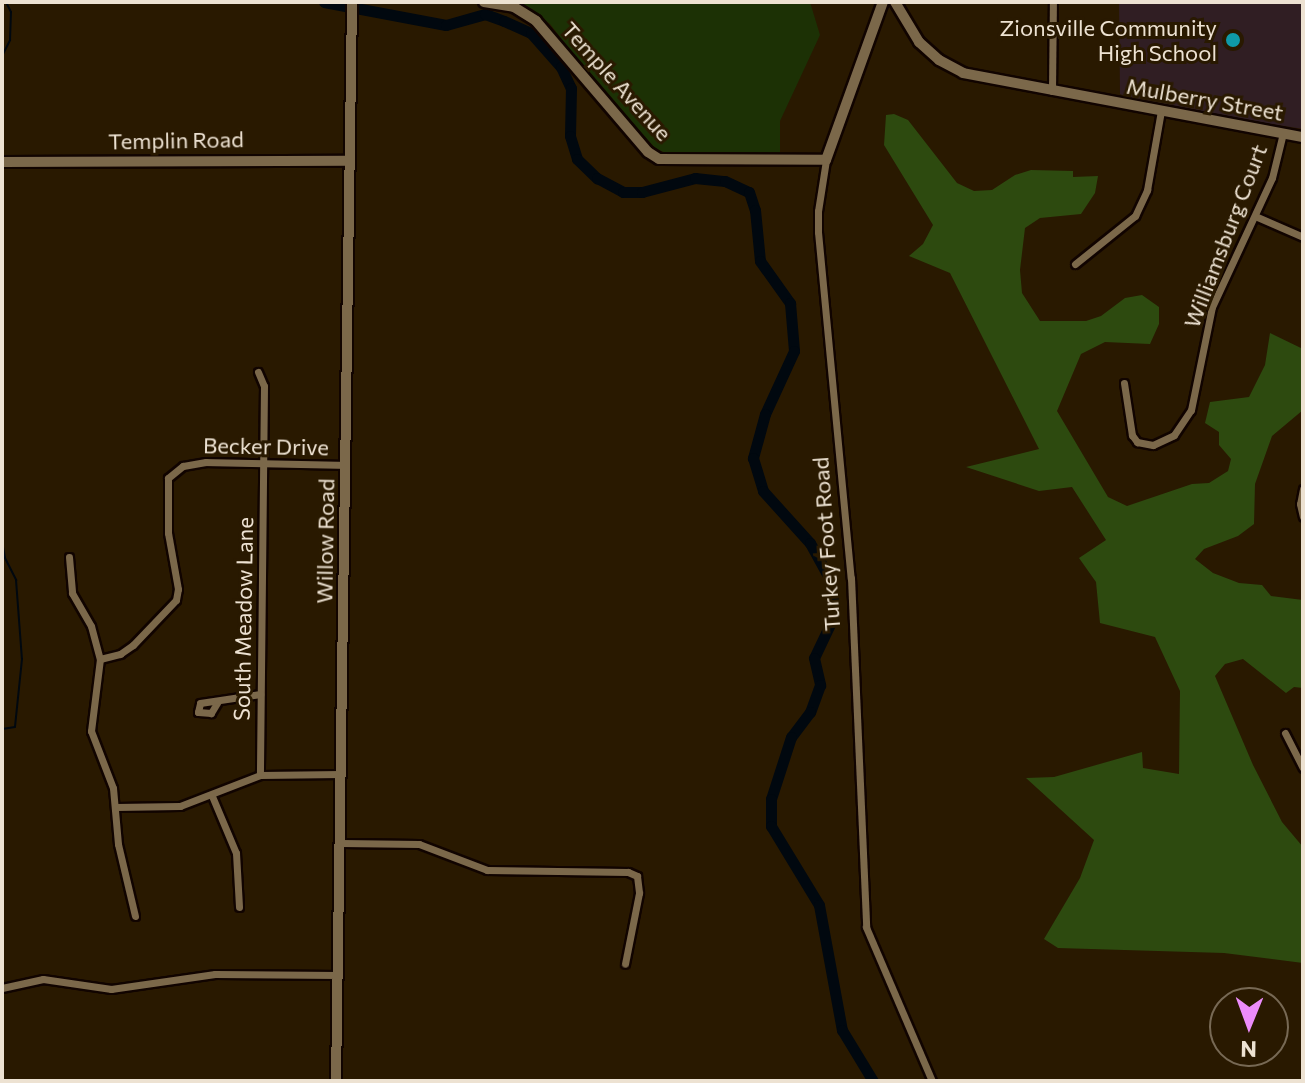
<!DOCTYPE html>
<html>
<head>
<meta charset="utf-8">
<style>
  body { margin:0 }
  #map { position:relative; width:1305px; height:1083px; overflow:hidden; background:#291900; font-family:Commissioner,sans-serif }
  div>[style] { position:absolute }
  .education>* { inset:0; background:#301e23 }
  .green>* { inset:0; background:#1c3105 }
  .forest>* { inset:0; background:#2d4a0f }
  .stream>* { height:2px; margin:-1px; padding:0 1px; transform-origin:1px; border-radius:1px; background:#01080f }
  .river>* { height:11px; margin:-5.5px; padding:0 5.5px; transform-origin:5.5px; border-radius:5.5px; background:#01080f }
  .roads { filter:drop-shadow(2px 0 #110400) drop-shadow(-2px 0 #110400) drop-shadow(0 2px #110400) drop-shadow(0 -2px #110400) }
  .street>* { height:7px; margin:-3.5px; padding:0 3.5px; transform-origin:3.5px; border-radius:3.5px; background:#7b684a }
  .secondary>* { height:10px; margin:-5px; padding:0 5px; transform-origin:5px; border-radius:5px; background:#7b684a }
  .dots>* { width:22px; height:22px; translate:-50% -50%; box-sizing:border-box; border:4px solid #291900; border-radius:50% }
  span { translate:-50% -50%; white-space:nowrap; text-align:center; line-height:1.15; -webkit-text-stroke:6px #291900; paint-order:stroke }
  .poi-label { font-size:22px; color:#ede2d2 }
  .right { translate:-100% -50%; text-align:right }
  .street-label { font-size:22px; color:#ede2d2 }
  .frame { position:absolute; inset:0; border:4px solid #ede2d2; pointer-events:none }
  .north { position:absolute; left:1209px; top:987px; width:80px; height:80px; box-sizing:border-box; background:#291900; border:2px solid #776954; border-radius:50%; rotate:181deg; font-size:22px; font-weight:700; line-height:32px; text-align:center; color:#ede2d2 }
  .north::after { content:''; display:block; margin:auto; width:28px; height:36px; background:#ec8cfb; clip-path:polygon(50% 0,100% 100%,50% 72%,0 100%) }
</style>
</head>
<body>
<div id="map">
  <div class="education">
    <div style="clip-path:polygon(1119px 2px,1303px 2px,1303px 129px,1200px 113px,1131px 99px,1120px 94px)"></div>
  </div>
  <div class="green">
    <div style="clip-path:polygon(511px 2px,810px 2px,820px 35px,780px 121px,780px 154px,671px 155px,656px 149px,599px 88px,550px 24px,526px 7px)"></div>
  </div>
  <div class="forest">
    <div style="clip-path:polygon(894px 114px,908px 120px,957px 183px,974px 191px,992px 190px,1015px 175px,1031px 170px,1073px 171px,1073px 177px,1098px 176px,1095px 193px,1081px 214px,1040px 218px,1025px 228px,1020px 270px,1022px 293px,1040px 321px,1086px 321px,1101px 316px,1125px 298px,1142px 295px,1159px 307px,1159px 324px,1150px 344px,1105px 342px,1081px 354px,1057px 411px,1108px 497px,1127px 506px,1192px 484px,1209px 483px,1228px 471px,1231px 459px,1219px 445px,1219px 432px,1205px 423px,1210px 402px,1249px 397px,1265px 365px,1270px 333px,1303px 349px,1303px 410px,1272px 436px,1255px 484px,1254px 524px,1238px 536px,1204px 549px,1195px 559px,1213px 573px,1239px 583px,1262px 585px,1271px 596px,1303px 600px,1303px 688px,1294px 687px,1286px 693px,1243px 659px,1225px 664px,1215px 676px,1253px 765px,1282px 822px,1303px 847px,1303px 963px,1224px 953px,1058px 948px,1044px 939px,1080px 878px,1094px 840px,1026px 778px,1054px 777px,1142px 752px,1143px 768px,1179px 774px,1180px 691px,1155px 637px,1100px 623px,1096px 582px,1079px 558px,1106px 540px,1072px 487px,1039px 491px,966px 467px,1039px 449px,950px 273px,909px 256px,923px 244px,933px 225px,884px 145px,886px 115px)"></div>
  </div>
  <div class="stream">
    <div style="left:2px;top:56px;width:18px;rotate:-63deg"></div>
    <div style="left:10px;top:40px;width:28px;rotate:-88deg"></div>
    <div style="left:11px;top:12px;width:11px;rotate:-117deg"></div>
    <div style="left:2px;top:542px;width:16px;rotate:79deg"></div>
    <div style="left:5px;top:558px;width:25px;rotate:63deg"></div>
    <div style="left:16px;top:580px;width:79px;rotate:85.7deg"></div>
    <div style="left:22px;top:659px;width:68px;rotate:95.9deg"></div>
    <div style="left:15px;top:727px;width:13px;rotate:171deg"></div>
  </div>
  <div class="river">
    <div style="left:324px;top:2px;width:124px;rotate:10.7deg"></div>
    <div style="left:446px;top:25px;width:41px;rotate:-15.8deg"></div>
    <div style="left:485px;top:14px;width:20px;rotate:20deg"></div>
    <div style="left:504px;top:21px;width:30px;rotate:24deg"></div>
    <div style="left:531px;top:33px;width:45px;rotate:48.6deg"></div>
    <div style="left:561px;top:67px;width:23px;rotate:65deg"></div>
    <div style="left:571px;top:88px;width:48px;rotate:91.2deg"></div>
    <div style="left:570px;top:136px;width:24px;rotate:73deg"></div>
    <div style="left:577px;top:159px;width:28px;rotate:44deg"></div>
    <div style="left:597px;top:178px;width:30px;rotate:28deg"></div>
    <div style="left:623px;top:192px;width:19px"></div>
    <div style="left:642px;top:192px;width:55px;rotate:-14.8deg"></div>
    <div style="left:695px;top:178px;width:30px;rotate:6deg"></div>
    <div style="left:725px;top:181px;width:26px;rotate:25deg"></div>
    <div style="left:749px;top:192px;width:19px;rotate:72deg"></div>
    <div style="left:755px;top:210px;width:51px;rotate:84.4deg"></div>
    <div style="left:760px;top:261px;width:52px;rotate:54.5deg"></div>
    <div style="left:790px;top:303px;width:48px;rotate:85.2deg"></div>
    <div style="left:794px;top:351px;width:69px;rotate:114.7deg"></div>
    <div style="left:765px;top:414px;width:46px;rotate:105.3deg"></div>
    <div style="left:753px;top:458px;width:34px;rotate:73deg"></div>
    <div style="left:763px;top:491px;width:70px;rotate:47.9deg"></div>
    <div style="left:810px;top:543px;width:48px;rotate:61.3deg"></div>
    <div style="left:833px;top:585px;width:33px;rotate:90deg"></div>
    <div style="left:833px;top:618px;width:44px;rotate:115.4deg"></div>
    <div style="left:814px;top:658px;width:28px;rotate:77deg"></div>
    <div style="left:820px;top:685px;width:29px;rotate:110deg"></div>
    <div style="left:810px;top:712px;width:31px;rotate:127deg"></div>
    <div style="left:791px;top:737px;width:65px;rotate:107.9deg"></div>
    <div style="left:771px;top:799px;width:27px;rotate:90deg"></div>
    <div style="left:771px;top:826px;width:92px;rotate:58.7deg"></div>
    <div style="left:819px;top:905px;width:127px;rotate:79.6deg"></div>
    <div style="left:842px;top:1030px;width:60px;rotate:58.7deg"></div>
  </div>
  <div class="roads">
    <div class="street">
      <div style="left:1052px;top:91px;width:89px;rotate:-89.4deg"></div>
      <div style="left:826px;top:160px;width:52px;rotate:98.9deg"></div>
      <div style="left:818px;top:211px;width:21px;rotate:90deg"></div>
      <div style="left:818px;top:232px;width:348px;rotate:84.6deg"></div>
      <div style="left:851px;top:578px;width:349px;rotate:87.5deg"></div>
      <div style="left:866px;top:927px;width:168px;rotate:66.8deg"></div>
      <div style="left:1255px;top:216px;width:52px;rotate:23.6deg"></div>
      <div style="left:1075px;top:264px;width:77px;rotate:-38.7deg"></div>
      <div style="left:1135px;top:216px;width:29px;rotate:-65deg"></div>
      <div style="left:1147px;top:190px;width:80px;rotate:-80deg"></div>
      <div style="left:258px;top:372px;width:15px;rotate:67deg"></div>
      <div style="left:264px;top:386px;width:389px;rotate:90.6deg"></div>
      <div style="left:1124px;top:383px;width:53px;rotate:81.3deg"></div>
      <div style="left:1132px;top:435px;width:9px;rotate:54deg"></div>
      <div style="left:1137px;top:442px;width:16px;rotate:11deg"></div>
      <div style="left:1153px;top:445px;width:23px;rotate:-25deg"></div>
      <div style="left:1174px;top:435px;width:30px;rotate:-56deg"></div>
      <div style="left:1191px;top:410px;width:105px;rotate:-78.5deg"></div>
      <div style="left:1212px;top:307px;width:142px;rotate:-65.1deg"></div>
      <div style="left:1272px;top:178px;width:46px;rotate:-76.3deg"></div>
      <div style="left:1303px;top:489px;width:15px;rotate:101deg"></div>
      <div style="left:1300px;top:504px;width:13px;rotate:77deg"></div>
      <div style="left:69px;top:557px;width:36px;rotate:85deg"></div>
      <div style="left:72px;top:593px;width:38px;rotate:60deg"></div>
      <div style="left:91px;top:626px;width:34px;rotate:75deg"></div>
      <div style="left:217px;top:703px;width:12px;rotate:121deg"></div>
      <div style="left:211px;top:713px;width:13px;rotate:-176deg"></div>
      <div style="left:198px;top:712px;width:9px;rotate:-77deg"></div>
      <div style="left:200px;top:703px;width:61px;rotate:-8.5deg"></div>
      <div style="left:1285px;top:733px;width:39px;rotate:63deg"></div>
      <div style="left:212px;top:796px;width:62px;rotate:67.2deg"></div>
      <div style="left:236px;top:853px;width:54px;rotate:86.8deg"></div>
      <div style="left:116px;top:807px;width:64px;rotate:-0.9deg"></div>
      <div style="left:180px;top:806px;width:86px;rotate:-21.2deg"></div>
      <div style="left:260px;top:775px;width:81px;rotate:-0.7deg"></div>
      <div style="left:341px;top:843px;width:78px;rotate:0.7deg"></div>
      <div style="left:419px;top:844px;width:73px;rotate:20.9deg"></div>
      <div style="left:487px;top:870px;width:141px;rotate:0.8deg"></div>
      <div style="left:628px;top:872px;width:10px;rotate:24deg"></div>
      <div style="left:637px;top:876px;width:17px;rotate:83deg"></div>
      <div style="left:639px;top:893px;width:72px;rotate:101.2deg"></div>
      <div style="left:135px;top:916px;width:74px;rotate:-103.3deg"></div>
      <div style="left:118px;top:844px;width:56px;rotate:-95.1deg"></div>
      <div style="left:113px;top:788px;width:61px;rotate:-111.1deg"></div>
      <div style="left:91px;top:731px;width:73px;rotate:-82.9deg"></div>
      <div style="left:100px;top:659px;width:21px;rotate:-14deg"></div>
      <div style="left:120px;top:654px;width:16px;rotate:-35deg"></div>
      <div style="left:133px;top:645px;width:62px;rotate:-46.3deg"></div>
      <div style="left:176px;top:600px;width:11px;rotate:-80deg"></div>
      <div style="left:178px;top:589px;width:57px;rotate:-100.1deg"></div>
      <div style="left:168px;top:533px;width:55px;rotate:-90deg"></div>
      <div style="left:168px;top:478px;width:19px;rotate:-39deg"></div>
      <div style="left:183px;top:466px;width:23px;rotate:-10deg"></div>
      <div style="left:206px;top:462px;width:140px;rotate:1.2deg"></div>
      <div style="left:2px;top:988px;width:42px;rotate:-12.4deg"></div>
      <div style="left:43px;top:979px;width:69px;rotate:8.4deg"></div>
      <div style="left:111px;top:989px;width:105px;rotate:-8.2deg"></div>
      <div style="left:215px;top:974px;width:124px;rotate:0.5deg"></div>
    </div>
    <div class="secondary">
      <div style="left:484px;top:2px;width:30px;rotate:9deg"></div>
      <div style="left:514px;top:7px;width:26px;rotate:32deg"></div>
      <div style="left:536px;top:21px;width:172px;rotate:49.5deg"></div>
      <div style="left:648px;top:152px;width:13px;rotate:32deg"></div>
      <div style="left:659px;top:159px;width:167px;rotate:0.3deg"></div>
      <div style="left:826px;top:160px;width:168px;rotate:-70.2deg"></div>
      <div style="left:895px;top:2px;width:47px;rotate:59deg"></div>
      <div style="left:919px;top:42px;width:27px;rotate:42deg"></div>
      <div style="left:939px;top:60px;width:27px;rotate:28deg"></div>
      <div style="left:963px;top:73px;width:346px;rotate:10.7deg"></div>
      <div style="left:2px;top:162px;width:348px;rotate:-0.2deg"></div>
      <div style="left:336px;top:1081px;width:1079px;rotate:-89.15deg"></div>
    </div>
  </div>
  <div class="dots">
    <div style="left:1233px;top:40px;background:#0f9aa8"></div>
  </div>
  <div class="poi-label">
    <span class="right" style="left:1217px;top:40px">Zionsville Community<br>High School</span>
  </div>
  <div class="street-label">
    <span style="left:617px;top:81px;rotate:48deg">Temple Avenue</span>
    <span style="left:1205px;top:99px;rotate:10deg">Mulberry Street</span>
    <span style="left:176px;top:140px;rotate:-1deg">Templin Road</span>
    <span style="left:1225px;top:236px;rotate:-69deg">Williamsburg Court</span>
    <span style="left:266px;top:446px;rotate:1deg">Becker Drive</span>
    <span style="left:325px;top:541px;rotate:-89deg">Willow Road</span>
    <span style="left:826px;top:544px;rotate:-94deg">Turkey Foot Road</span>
    <span style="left:243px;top:619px;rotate:-89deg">South Meadow Lane</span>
  </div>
  <div class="frame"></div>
  <div class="north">N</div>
</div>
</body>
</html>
